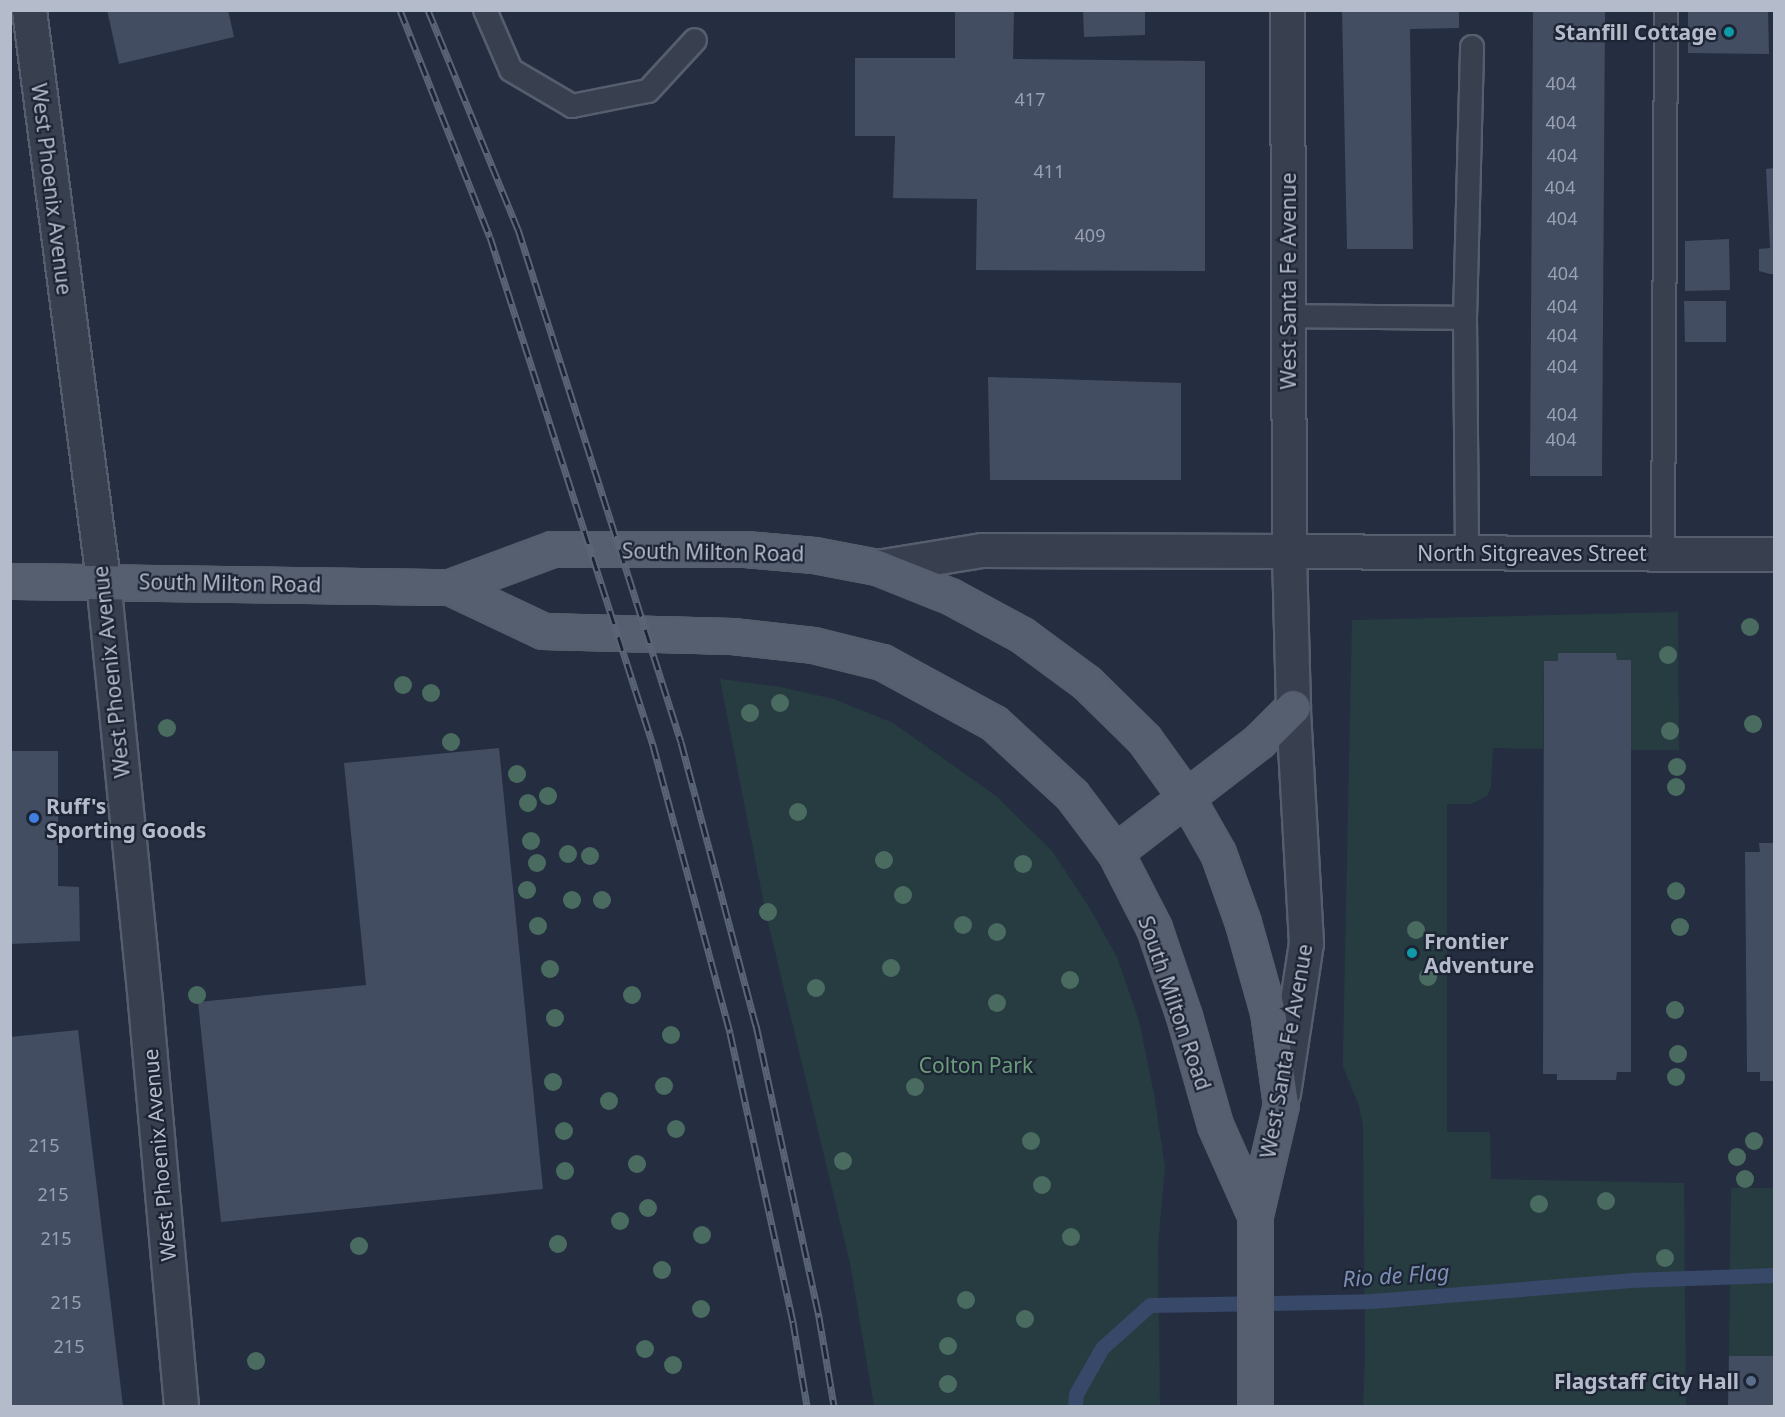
<!DOCTYPE html>
<html>
<head>
<meta charset="utf-8">
<style>
  body { margin:0 }
  #map { position:relative; width:1785px; height:1417px; overflow:hidden; background:#242e40; font-family:"Noto Sans",sans-serif }
  div>[style] { position:absolute }
  .green>* { inset:0; background:#263c41 }
  .stream>* { height:15px; margin:-7.5px; padding:0 7.5px; transform-origin:7.5px; border-radius:7.5px; background:#374868 }
  .building>* { inset:0; background:#424d62 }
  .roads { filter:drop-shadow(2px 0 #565e6e) drop-shadow(-2px 0 #565e6e) drop-shadow(0 2px #565e6e) drop-shadow(0 -2px #565e6e) }
  .service>* { height:22px; margin:-11px; padding:0 11px; transform-origin:11px; border-radius:11px; background:#384050 }
  .minor>* { height:33px; margin:-16.5px; padding:0 16.5px; transform-origin:16.5px; border-radius:16.5px; background:#384050 }
  .tertiary>* { height:33px; margin:-16.5px; padding:0 16.5px; transform-origin:16.5px; border-radius:16.5px; background:#384050 }
  .primary>* { height:33px; margin:-16.5px; padding:0 16.5px; transform-origin:16.5px; border-radius:16.5px; background:#565f70 }
  .rail>* { height:7px; margin-top:-3.5px; transform-origin:0; background:repeating-linear-gradient(90deg,#1d2535 0 14px,#5a6477 0 28px); box-sizing:border-box; border-block:2px solid #5a6477 }
  .trees>* { width:18px; height:18px; margin:-9px; border-radius:50%; background:#4a6b60 }
  .dots>* { width:16px; height:16px; translate:-50% -50%; box-sizing:border-box; border:3px solid #1d2535; border-radius:50% }
  span { translate:-50% -50%; white-space:nowrap; text-align:center; line-height:1.15; -webkit-text-stroke:4.5px #1d2535; paint-order:stroke }
  .number-label { font-size:18px; color:#98a0b1 }
  .number-label span { -webkit-text-stroke-width:0 }
  .poi-label { font-size:21px; color:#b4bbcb; font-weight:700 }
  .right { translate:-100% -50%; text-align:right }
  .left { translate:0 -50%; text-align:left }
  .street-label { font-size:21px; color:#b4bbcb }
  .park-label { font-size:21px; color:#6a9d7a }
  .water-label { font-size:22px; color:#7b8eb3; font-style:italic }
  .frame { position:absolute; inset:0; border:12px solid #b4bbcb; pointer-events:none }
</style>
</head>
<body>
<div id="map">
  <div class="green">
    <div style="clip-path:polygon(1678px 612px,1679px 750px,1631px 750px,1631px 660px,1617px 660px,1616px 653px,1558px 653px,1558px 661px,1544px 661px,1543px 749px,1493px 748px,1491px 787px,1487px 796px,1471px 804px,1447px 804px,1447px 1132px,1490px 1132px,1491px 1179px,1684px 1183px,1686px 1406px,1363px 1406px,1365px 1359px,1363px 1126px,1359px 1106px,1343px 1066px,1343px 1054px,1352px 620px)"></div>
    <div style="clip-path:polygon(720px 679px,780px 687px,834px 699px,893px 723px,996px 796px,1052px 851px,1089px 907px,1117px 957px,1139px 1021px,1154px 1094px,1165px 1167px,1158px 1245px,1160px 1406px,874px 1406px,850px 1263px,765px 910px)"></div>
    <div style="clip-path:polygon(1731px 1188px,1774px 1188px,1774px 1356px,1729px 1356px)"></div>
  </div>
  <div class="stream">
    <div style="left:1075px;top:1406px;width:12px;rotate:-85deg"></div>
    <div style="left:1076px;top:1394px;width:53px;rotate:-60.5deg"></div>
    <div style="left:1102px;top:1348px;width:64px;rotate:-41.9deg"></div>
    <div style="left:1150px;top:1305px;width:222px;rotate:-1deg"></div>
    <div style="left:1372px;top:1301px;width:260px;rotate:-4.6deg"></div>
    <div style="left:1631px;top:1280px;width:143px;rotate:-2deg"></div>
  </div>
  <div class="building">
    <div style="clip-path:polygon(107px 10px,228px 10px,234px 37px,119px 64px)"></div>
    <div style="clip-path:polygon(955px 10px,1014px 10px,1013px 59px,1205px 61px,1205px 271px,976px 270px,977px 199px,893px 198px,895px 136px,855px 136px,855px 58px,955px 58px)"></div>
    <div style="clip-path:polygon(1083px 10px,1145px 10px,1145px 35px,1084px 37px)"></div>
    <div style="clip-path:polygon(1342px 10px,1459px 10px,1459px 28px,1410px 29px,1413px 249px,1347px 249px)"></div>
    <div style="clip-path:polygon(1533px 10px,1605px 10px,1602px 476px,1530px 476px)"></div>
    <div style="clip-path:polygon(1688px 10px,1768px 10px,1769px 54px,1688px 53px)"></div>
    <div style="clip-path:polygon(1774px 168px,1774px 274px,1770px 274px,1759px 271px,1759px 249px,1770px 248px,1766px 169px)"></div>
    <div style="clip-path:polygon(1729px 239px,1730px 290px,1685px 291px,1685px 241px)"></div>
    <div style="clip-path:polygon(1684px 301px,1726px 301px,1726px 342px,1685px 342px)"></div>
    <div style="clip-path:polygon(988px 377px,1181px 383px,1181px 480px,990px 480px)"></div>
    <div style="clip-path:polygon(1558px 653px,1616px 653px,1617px 660px,1631px 660px,1631px 1072px,1617px 1072px,1616px 1080px,1557px 1080px,1557px 1074px,1543px 1074px,1544px 661px,1558px 661px)"></div>
    <div style="clip-path:polygon(499px 748px,543px 1189px,221px 1222px,198px 1002px,366px 985px,344px 763px)"></div>
    <div style="clip-path:polygon(10px 751px,58px 751px,58px 886px,79px 887px,80px 941px,10px 944px)"></div>
    <div style="clip-path:polygon(1759px 843px,1774px 843px,1774px 1081px,1760px 1081px,1760px 1072px,1747px 1072px,1745px 852px,1760px 852px)"></div>
    <div style="clip-path:polygon(78px 1030px,123px 1406px,10px 1406px,10px 1037px)"></div>
    <div style="clip-path:polygon(1729px 1356px,1774px 1356px,1774px 1406px,1728px 1406px)"></div>
  </div>
  <div class="roads">
    <div class="service">
      <div style="left:485px;top:10px;width:65px;rotate:66.6deg"></div>
      <div style="left:511px;top:70px;width:71px;rotate:30.5deg"></div>
      <div style="left:572px;top:106px;width:77px;rotate:-11.2deg"></div>
      <div style="left:648px;top:91px;width:69px;rotate:-47.3deg"></div>
      <div style="left:1288px;top:316px;width:177px;rotate:0.6deg"></div>
      <div style="left:1465px;top:318px;width:234px;rotate:89.5deg"></div>
      <div style="left:1465px;top:318px;width:271px;rotate:-88.5deg"></div>
      <div style="left:1663px;top:554px;width:544px;rotate:-89.68deg"></div>
    </div>
    <div class="minor">
      <div style="left:29px;top:10px;width:575px;rotate:82.6deg"></div>
      <div style="left:103px;top:580px;width:424px;rotate:84.3deg"></div>
      <div style="left:145px;top:1002px;width:406px;rotate:84.9deg"></div>
      <div style="left:1289px;top:551px;width:485px;rotate:0.4deg"></div>
    </div>
    <div class="tertiary">
      <div style="left:877px;top:567px;width:106px;rotate:-9.2deg"></div>
      <div style="left:982px;top:550px;width:307px;rotate:0.2deg"></div>
      <div style="left:1283px;top:1093px;width:152px;rotate:-81.3deg"></div>
      <div style="left:1306px;top:943px;width:236px;rotate:-93.2deg"></div>
      <div style="left:1293px;top:707px;width:156px;rotate:-91.5deg"></div>
      <div style="left:1289px;top:551px;width:541px;rotate:-90.21deg"></div>
    </div>
    <div class="primary">
      <div style="left:10px;top:581px;width:440px;rotate:0.8deg"></div>
      <div style="left:450px;top:587px;width:109px;rotate:-20.4deg"></div>
      <div style="left:552px;top:549px;width:193px"></div>
      <div style="left:745px;top:549px;width:69px;rotate:5deg"></div>
      <div style="left:814px;top:555px;width:64px;rotate:10.8deg"></div>
      <div style="left:877px;top:567px;width:79px;rotate:21.7deg"></div>
      <div style="left:950px;top:596px;width:82px;rotate:28.4deg"></div>
      <div style="left:1022px;top:635px;width:81px;rotate:36.4deg"></div>
      <div style="left:1087px;top:683px;width:80px;rotate:44.5deg"></div>
      <div style="left:1144px;top:739px;width:72px;rotate:54.1deg"></div>
      <div style="left:1186px;top:797px;width:64px;rotate:60.3deg"></div>
      <div style="left:1218px;top:853px;width:74px;rotate:70.3deg"></div>
      <div style="left:1243px;top:923px;width:92px;rotate:74.3deg"></div>
      <div style="left:1268px;top:1012px;width:93px;rotate:82deg"></div>
      <div style="left:1281px;top:1104px;width:114px;rotate:103.2deg"></div>
      <div style="left:1255px;top:1215px;width:191px;rotate:90deg"></div>
      <div style="left:450px;top:587px;width:103px;rotate:25.3deg"></div>
      <div style="left:543px;top:631px;width:189px;rotate:1.5deg"></div>
      <div style="left:732px;top:636px;width:81px;rotate:6.3deg"></div>
      <div style="left:813px;top:645px;width:71px;rotate:13.8deg"></div>
      <div style="left:882px;top:662px;width:128px;rotate:28.6deg"></div>
      <div style="left:994px;top:723px;width:106px;rotate:42.7deg"></div>
      <div style="left:1072px;top:795px;width:71px;rotate:53deg"></div>
      <div style="left:1115px;top:852px;width:85px;rotate:62.8deg"></div>
      <div style="left:1154px;top:928px;width:93px;rotate:71.2deg"></div>
      <div style="left:1184px;top:1016px;width:113px;rotate:74.1deg"></div>
      <div style="left:1215px;top:1125px;width:98px;rotate:66deg"></div>
      <div style="left:1115px;top:852px;width:182px;rotate:-37.6deg"></div>
      <div style="left:1259px;top:741px;width:48px;rotate:-45deg"></div>
    </div>
  </div>
  <div class="rail">
    <div style="left:400px;top:10px;width:244px;rotate:68.4deg"></div>
    <div style="left:490px;top:237px;width:534px;rotate:72.21deg"></div>
    <div style="left:653px;top:745px;width:298px;rotate:75deg"></div>
    <div style="left:730px;top:1033px;width:296px;rotate:77.7deg"></div>
    <div style="left:793px;top:1322px;width:85px;rotate:80.5deg"></div>
    <div style="left:428px;top:10px;width:237px;rotate:67.7deg"></div>
    <div style="left:518px;top:229px;width:538px;rotate:72.37deg"></div>
    <div style="left:681px;top:742px;width:293px;rotate:75.2deg"></div>
    <div style="left:756px;top:1025px;width:299px;rotate:77.8deg"></div>
    <div style="left:819px;top:1317px;width:90px;rotate:80.4deg"></div>
  </div>
  <div class="trees">
    <div style="left:1750px;top:627px"></div>
    <div style="left:1668px;top:655px"></div>
    <div style="left:403px;top:685px"></div>
    <div style="left:431px;top:693px"></div>
    <div style="left:780px;top:703px"></div>
    <div style="left:750px;top:713px"></div>
    <div style="left:1753px;top:724px"></div>
    <div style="left:167px;top:728px"></div>
    <div style="left:1670px;top:731px"></div>
    <div style="left:451px;top:742px"></div>
    <div style="left:1677px;top:767px"></div>
    <div style="left:517px;top:774px"></div>
    <div style="left:1676px;top:787px"></div>
    <div style="left:548px;top:796px"></div>
    <div style="left:528px;top:803px"></div>
    <div style="left:798px;top:812px"></div>
    <div style="left:531px;top:841px"></div>
    <div style="left:568px;top:854px"></div>
    <div style="left:590px;top:856px"></div>
    <div style="left:884px;top:860px"></div>
    <div style="left:537px;top:863px"></div>
    <div style="left:1023px;top:864px"></div>
    <div style="left:527px;top:890px"></div>
    <div style="left:1676px;top:891px"></div>
    <div style="left:903px;top:895px"></div>
    <div style="left:572px;top:900px"></div>
    <div style="left:602px;top:900px"></div>
    <div style="left:768px;top:912px"></div>
    <div style="left:963px;top:925px"></div>
    <div style="left:538px;top:926px"></div>
    <div style="left:1680px;top:927px"></div>
    <div style="left:1416px;top:930px"></div>
    <div style="left:997px;top:932px"></div>
    <div style="left:891px;top:968px"></div>
    <div style="left:550px;top:969px"></div>
    <div style="left:1428px;top:977px"></div>
    <div style="left:1070px;top:980px"></div>
    <div style="left:816px;top:988px"></div>
    <div style="left:197px;top:995px"></div>
    <div style="left:632px;top:995px"></div>
    <div style="left:997px;top:1003px"></div>
    <div style="left:1675px;top:1010px"></div>
    <div style="left:555px;top:1018px"></div>
    <div style="left:671px;top:1035px"></div>
    <div style="left:1678px;top:1054px"></div>
    <div style="left:1676px;top:1077px"></div>
    <div style="left:553px;top:1082px"></div>
    <div style="left:664px;top:1086px"></div>
    <div style="left:915px;top:1087px"></div>
    <div style="left:609px;top:1101px"></div>
    <div style="left:676px;top:1129px"></div>
    <div style="left:564px;top:1131px"></div>
    <div style="left:1031px;top:1141px"></div>
    <div style="left:1754px;top:1141px"></div>
    <div style="left:1737px;top:1157px"></div>
    <div style="left:843px;top:1161px"></div>
    <div style="left:637px;top:1164px"></div>
    <div style="left:565px;top:1171px"></div>
    <div style="left:1745px;top:1179px"></div>
    <div style="left:1042px;top:1185px"></div>
    <div style="left:1606px;top:1201px"></div>
    <div style="left:1539px;top:1204px"></div>
    <div style="left:648px;top:1208px"></div>
    <div style="left:620px;top:1221px"></div>
    <div style="left:702px;top:1235px"></div>
    <div style="left:1071px;top:1237px"></div>
    <div style="left:558px;top:1244px"></div>
    <div style="left:359px;top:1246px"></div>
    <div style="left:1665px;top:1258px"></div>
    <div style="left:662px;top:1270px"></div>
    <div style="left:966px;top:1300px"></div>
    <div style="left:701px;top:1309px"></div>
    <div style="left:1025px;top:1319px"></div>
    <div style="left:948px;top:1346px"></div>
    <div style="left:645px;top:1349px"></div>
    <div style="left:256px;top:1361px"></div>
    <div style="left:673px;top:1365px"></div>
    <div style="left:948px;top:1384px"></div>
  </div>
  <div class="dots">
    <div style="left:1729px;top:32px;background:#0f9aa8"></div>
    <div style="left:34px;top:818px;background:#3f7fe0"></div>
    <div style="left:1412px;top:953px;background:#0f9aa8"></div>
    <div style="left:1751px;top:1381px;background:#5c6f8a"></div>
  </div>
  <div class="number-label">
    <span style="left:1561px;top:83px">404</span>
    <span style="left:1030px;top:99px">417</span>
    <span style="left:1561px;top:122px">404</span>
    <span style="left:1562px;top:155px">404</span>
    <span style="left:1049px;top:171px">411</span>
    <span style="left:1560px;top:187px">404</span>
    <span style="left:1562px;top:218px">404</span>
    <span style="left:1090px;top:235px">409</span>
    <span style="left:1563px;top:273px">404</span>
    <span style="left:1562px;top:306px">404</span>
    <span style="left:1562px;top:335px">404</span>
    <span style="left:1562px;top:366px">404</span>
    <span style="left:1562px;top:414px">404</span>
    <span style="left:1561px;top:439px">404</span>
    <span style="left:44px;top:1145px">215</span>
    <span style="left:53px;top:1194px">215</span>
    <span style="left:56px;top:1238px">215</span>
    <span style="left:66px;top:1302px">215</span>
    <span style="left:69px;top:1346px">215</span>
  </div>
  <div class="poi-label">
    <span class="right" style="left:1717px;top:32px">Stanfill Cottage</span>
    <span class="left" style="left:46px;top:818px">Ruff's<br>Sporting Goods</span>
    <span class="left" style="left:1424px;top:953px">Frontier<br>Adventure</span>
    <span class="right" style="left:1739px;top:1381px">Flagstaff City Hall</span>
  </div>
  <div class="street-label">
    <span style="left:52px;top:189px;rotate:83deg">West Phoenix Avenue</span>
    <span style="left:1288px;top:281px;rotate:-90deg">West Santa Fe Avenue</span>
    <span style="left:713px;top:552px;rotate:1deg">South Milton Road</span>
    <span style="left:1532px;top:553px">North Sitgreaves Street</span>
    <span style="left:230px;top:583px;rotate:1deg">South Milton Road</span>
    <span style="left:111px;top:672px;rotate:-96deg">West Phoenix Avenue</span>
    <span style="left:1175px;top:1003px;rotate:71deg">South Milton Road</span>
    <span style="left:1286px;top:1051px;rotate:-80deg">West Santa Fe Avenue</span>
    <span style="left:159px;top:1155px;rotate:-95deg">West Phoenix Avenue</span>
  </div>
  <div class="park-label">
    <span style="left:976px;top:1065px">Colton Park</span>
  </div>
  <div class="water-label">
    <span style="left:1396px;top:1275px;rotate:-4deg">Rio de Flag</span>
  </div>
  <div class="frame"></div>
</div>
</body>
</html>
